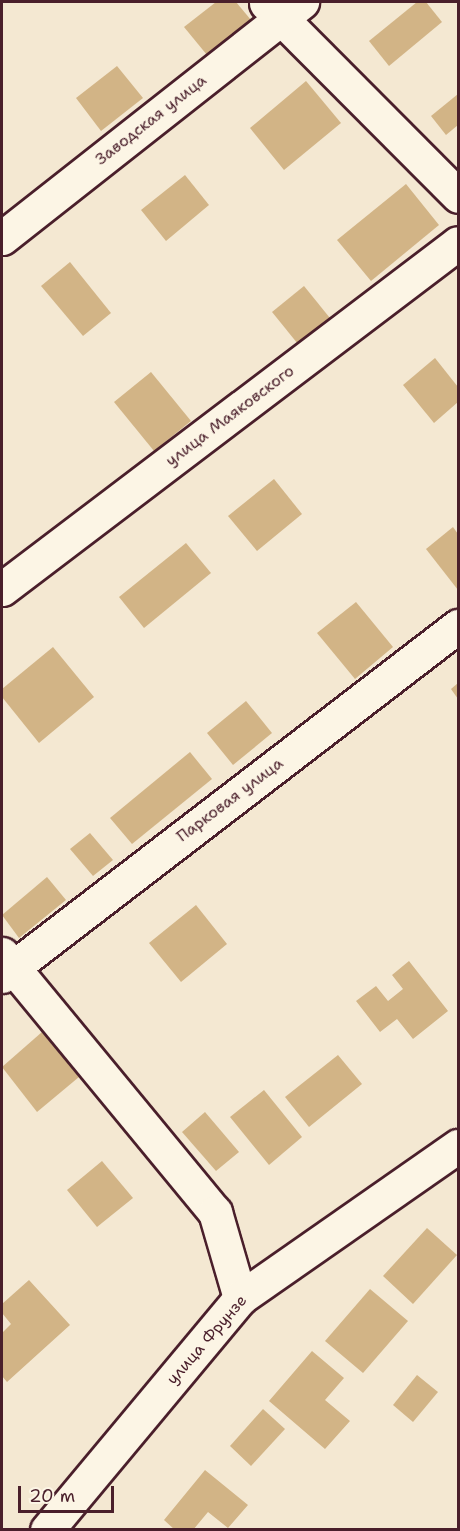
<!DOCTYPE html>
<html>
<head>
<meta charset="utf-8">
<style>
  body { margin:0 }
  #map { position:relative; width:460px; height:1531px; overflow:hidden; background:#f4e8d2; font-family:"Shantell Sans",sans-serif }
  div>[style] { position:absolute }
  .building>* { inset:0; background:#d2b486 }
  .roads { filter:drop-shadow(2px 0 #4a1f2b) drop-shadow(-2px 0 #4a1f2b) drop-shadow(0 2px #4a1f2b) drop-shadow(0 -2px #4a1f2b) }
  .minor>* { height:33px; margin:-16.5px; padding:0 16.5px; transform-origin:16.5px; border-radius:16.5px; background:#fcf5e5 }
  span { translate:-50% -50%; white-space:nowrap; text-align:center; line-height:1.15; -webkit-text-stroke:6px #fcf5e5; paint-order:stroke }
  .street-label { font-size:16px; color:#4a1f2b }
  .frame { position:absolute; inset:0; border:3px solid #4a1f2b; pointer-events:none }
  .scale { position:absolute; left:18px; top:1486px; width:96px; height:27px; box-sizing:border-box; border:3px solid #4a1f2b; border-top:0; padding-left:8px; font-size:18px; line-height:21px; white-space:nowrap; color:#4a1f2b; -webkit-text-stroke:4px #fcf5e5; paint-order:stroke }
</style>
</head>
<body>
<div id="map">
  <div class="building">
    <div style="clip-path:polygon(216px 2px,236px 2px,251px 20px,207px 55px,184px 27px)"></div>
    <div style="clip-path:polygon(417px 2px,426px 2px,442px 22px,389px 66px,369px 41px)"></div>
    <div style="clip-path:polygon(117px 66px,143px 98px,101px 131px,76px 98px)"></div>
    <div style="clip-path:polygon(306px 81px,341px 123px,284px 170px,250px 128px)"></div>
    <div style="clip-path:polygon(458px 94px,458px 125px,446px 135px,431px 116px)"></div>
    <div style="clip-path:polygon(185px 175px,209px 205px,166px 241px,141px 210px)"></div>
    <div style="clip-path:polygon(406px 184px,439px 225px,371px 281px,337px 240px)"></div>
    <div style="clip-path:polygon(70px 262px,111px 313px,83px 336px,41px 286px)"></div>
    <div style="clip-path:polygon(304px 286px,334px 323px,302px 349px,272px 312px)"></div>
    <div style="clip-path:polygon(435px 358px,458px 387px,458px 402px,434px 423px,403px 385px)"></div>
    <div style="clip-path:polygon(151px 372px,191px 421px,154px 451px,114px 402px)"></div>
    <div style="clip-path:polygon(274px 479px,302px 514px,257px 551px,228px 516px)"></div>
    <div style="clip-path:polygon(453px 527px,458px 534px,458px 590px,426px 549px)"></div>
    <div style="clip-path:polygon(186px 543px,211px 573px,144px 628px,119px 597px)"></div>
    <div style="clip-path:polygon(356px 602px,393px 647px,355px 679px,317px 633px)"></div>
    <div style="clip-path:polygon(53px 647px,94px 697px,39px 743px,2px 697px,2px 689px)"></div>
    <div style="clip-path:polygon(458px 683px,458px 699px,451px 689px)"></div>
    <div style="clip-path:polygon(246px 701px,272px 733px,233px 765px,207px 733px)"></div>
    <div style="clip-path:polygon(190px 752px,212px 779px,132px 844px,110px 818px)"></div>
    <div style="clip-path:polygon(90px 833px,113px 860px,93px 876px,70px 849px)"></div>
    <div style="clip-path:polygon(47px 877px,66px 900px,19px 938px,2px 915px)"></div>
    <div style="clip-path:polygon(196px 905px,227px 944px,181px 982px,149px 943px)"></div>
    <div style="clip-path:polygon(409px 961px,448px 1011px,413px 1039px,397px 1019px,380px 1032px,356px 1001px,376px 986px,388px 1001px,403px 989px,392px 975px)"></div>
    <div style="clip-path:polygon(42px 1032px,79px 1077px,37px 1112px,2px 1067px)"></div>
    <div style="clip-path:polygon(338px 1055px,362px 1084px,309px 1127px,285px 1097px)"></div>
    <div style="clip-path:polygon(264px 1090px,302px 1137px,269px 1165px,230px 1117px)"></div>
    <div style="clip-path:polygon(205px 1112px,239px 1152px,216px 1171px,182px 1132px)"></div>
    <div style="clip-path:polygon(102px 1161px,133px 1198px,97px 1227px,67px 1190px)"></div>
    <div style="clip-path:polygon(427px 1228px,457px 1255px,413px 1304px,383px 1276px)"></div>
    <div style="clip-path:polygon(29px 1280px,70px 1325px,7px 1382px,2px 1376px,2px 1333px,11px 1324px,2px 1313px,2px 1304px)"></div>
    <div style="clip-path:polygon(370px 1289px,408px 1321px,363px 1373px,325px 1341px)"></div>
    <div style="clip-path:polygon(312px 1351px,344px 1378px,325px 1400px,350px 1421px,325px 1449px,269px 1401px)"></div>
    <div style="clip-path:polygon(417px 1375px,438px 1392px,413px 1422px,393px 1405px)"></div>
    <div style="clip-path:polygon(263px 1409px,285px 1429px,251px 1466px,230px 1446px)"></div>
    <div style="clip-path:polygon(205px 1470px,248px 1505px,228px 1528px,208px 1512px,193px 1530px,175px 1530px,164px 1520px)"></div>
  </div>
  <div class="roads">
    <div class="minor">
      <div style="left:266px;top:3px;width:272px;rotate:45.1deg"></div>
      <div style="left:2px;top:238px;width:382px;rotate:-38.2deg"></div>
      <div style="left:2px;top:589px;width:572px;rotate:-37.19deg"></div>
      <div style="left:2px;top:954px;width:335px;rotate:50.5deg"></div>
      <div style="left:215px;top:1212px;width:90px;rotate:73.8deg"></div>
      <div style="left:2px;top:976px;width:575px;rotate:-37.51deg"></div>
      <div style="left:47px;top:1530px;width:302px;rotate:-50.2deg"></div>
      <div style="left:240px;top:1298px;width:266px;rotate:-34.9deg"></div>
    </div>
  </div>
  <div class="street-label">
    <span style="left:151px;top:120px;rotate:-38deg">Заводская улица</span>
    <span style="left:230px;top:416px;rotate:-37deg">улица Маяковского</span>
    <span style="left:230px;top:800px;rotate:-37deg">Парковая улица</span>
    <span style="left:207px;top:1340px;rotate:-49deg">улица Фрунзе</span>
  </div>
  <div class="frame"></div>
  <div class="scale">20 m</div>
</div>
</body>
</html>
